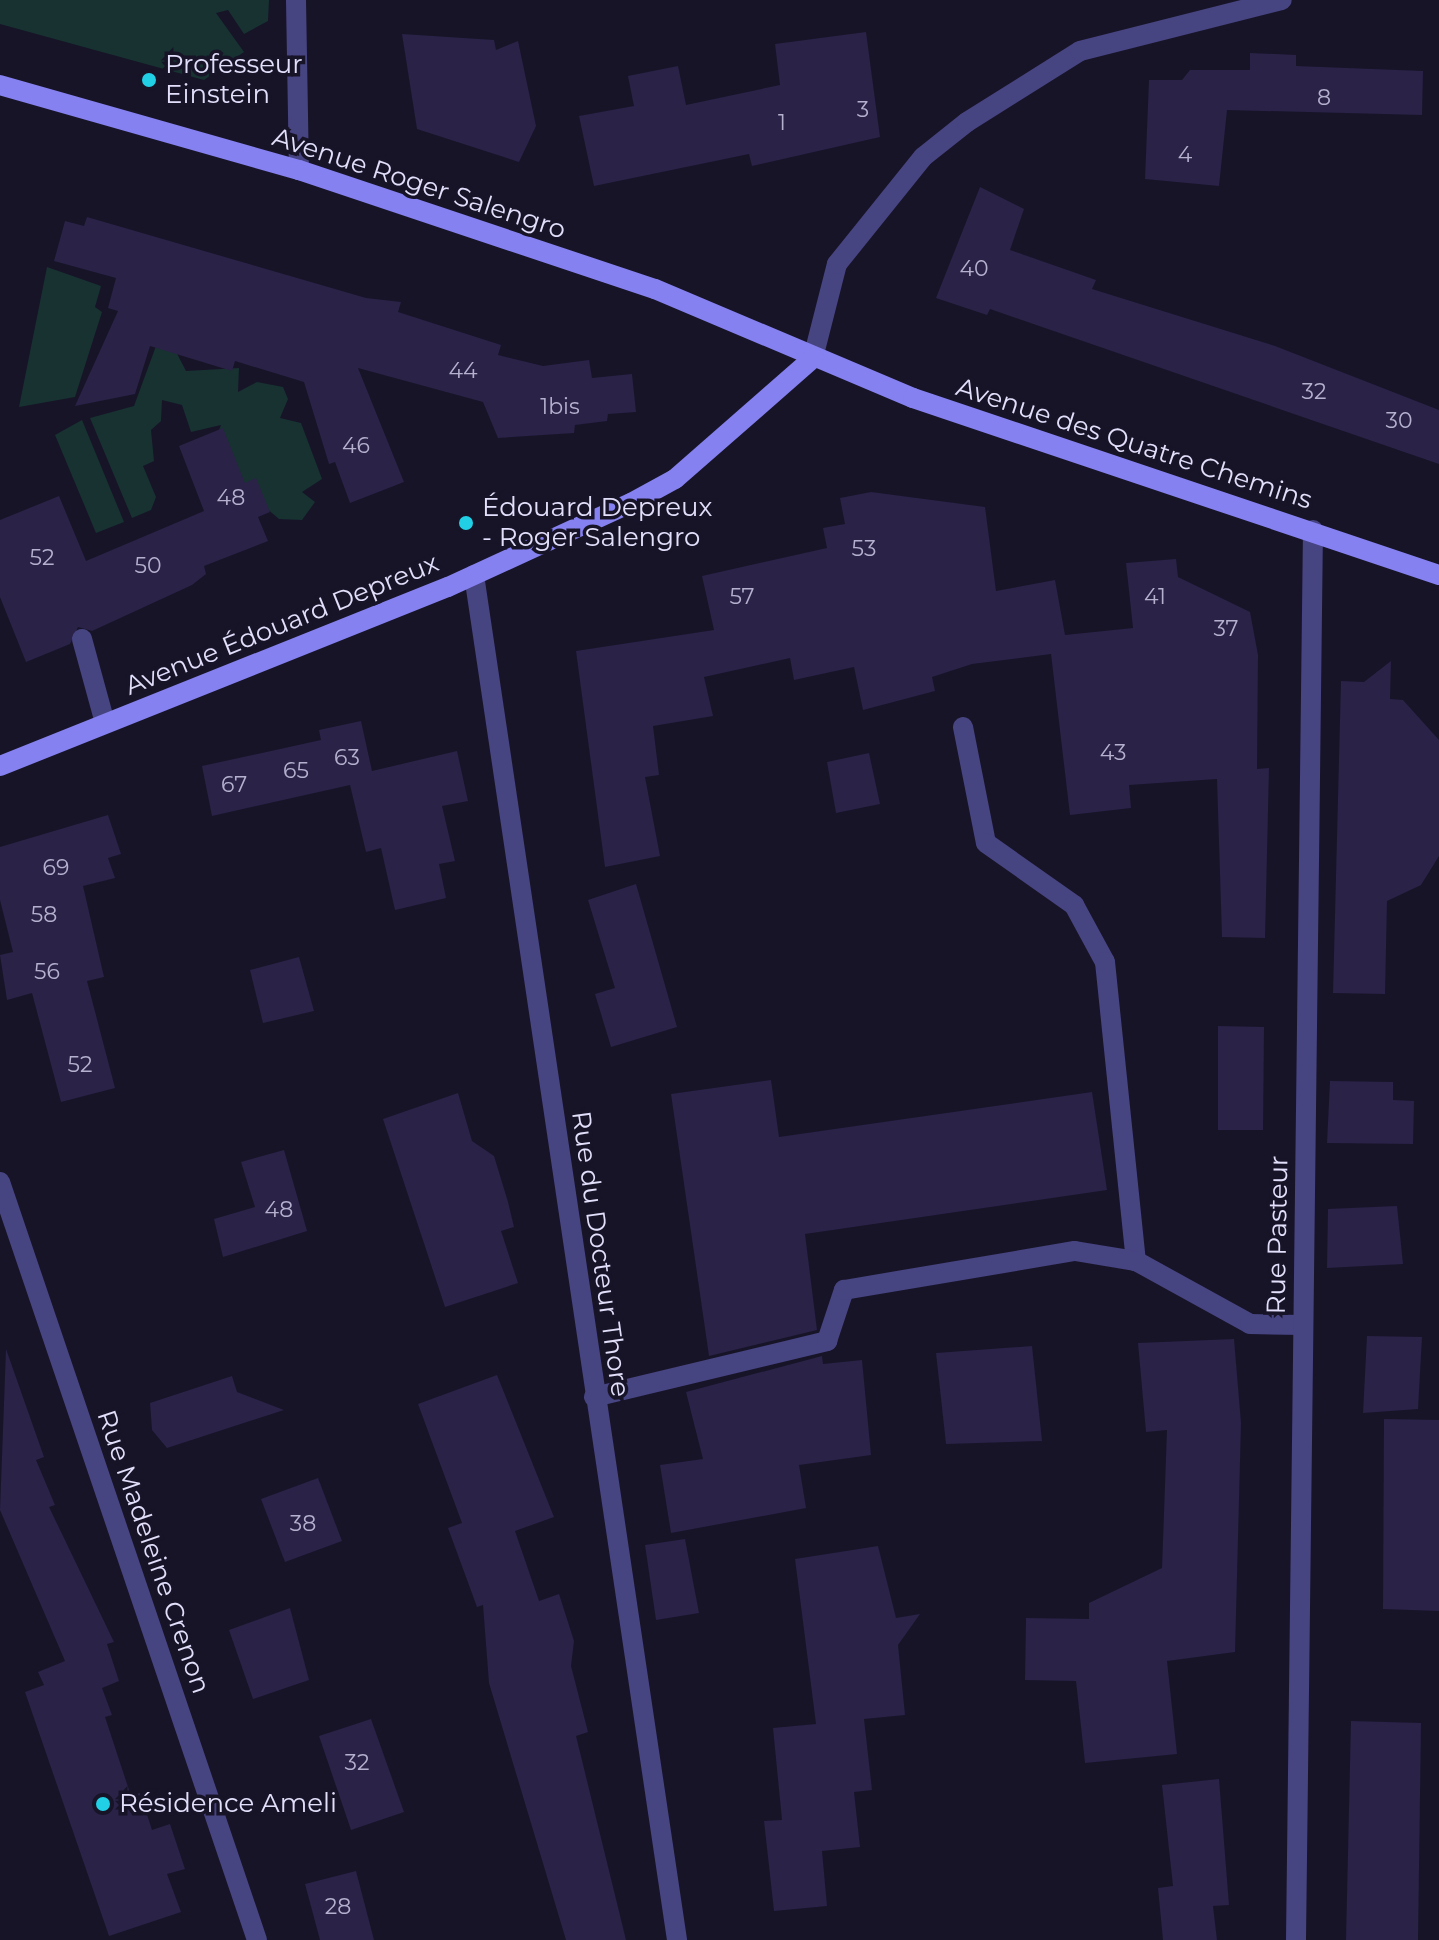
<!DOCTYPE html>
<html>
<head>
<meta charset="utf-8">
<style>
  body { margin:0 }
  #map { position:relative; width:1439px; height:1940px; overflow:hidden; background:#171428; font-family:Montserrat,sans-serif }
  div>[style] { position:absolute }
  .green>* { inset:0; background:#173231 }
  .building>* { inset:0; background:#2a2247 }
  .lane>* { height:20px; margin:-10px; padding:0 10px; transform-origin:10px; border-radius:10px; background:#474482 }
  .street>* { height:20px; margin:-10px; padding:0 10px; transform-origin:10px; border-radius:10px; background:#474482 }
  .secondary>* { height:20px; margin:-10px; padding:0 10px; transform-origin:10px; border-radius:10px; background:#8581f0 }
  .dots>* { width:22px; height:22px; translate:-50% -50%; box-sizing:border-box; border:4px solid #171428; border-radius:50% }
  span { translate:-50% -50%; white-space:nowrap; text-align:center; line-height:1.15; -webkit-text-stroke:7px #171428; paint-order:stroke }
  .number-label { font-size:22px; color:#b4b0ce }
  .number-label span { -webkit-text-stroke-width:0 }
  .poi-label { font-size:26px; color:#e2dffb }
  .left { translate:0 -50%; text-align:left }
  .street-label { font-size:26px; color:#e2dffb }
</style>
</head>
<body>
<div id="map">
  <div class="green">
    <div style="clip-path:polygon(0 0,269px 0,268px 21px,244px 34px,228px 10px,216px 13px,244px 52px,204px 80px,0 24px)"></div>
    <div style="clip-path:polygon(47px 267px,101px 286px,95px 307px,102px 312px,75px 397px,19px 407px)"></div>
    <div style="clip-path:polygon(172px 344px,186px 371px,239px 368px,238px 392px,257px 382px,283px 387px,288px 399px,280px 418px,301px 423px,322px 479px,302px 492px,315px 502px,302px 520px,279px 519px,252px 496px,215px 440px,221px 425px,191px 432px,182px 405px,162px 400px,161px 421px,151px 430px,154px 461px,143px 466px,156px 497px,151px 510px,132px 518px,90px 418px,134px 406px,156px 346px)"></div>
    <div style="clip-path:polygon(82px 420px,124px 522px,96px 533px,55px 435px)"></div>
  </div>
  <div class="building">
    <div style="clip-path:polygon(866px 32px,880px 137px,752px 166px,749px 154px,594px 186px,579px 116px,634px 106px,628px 76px,678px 66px,686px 105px,780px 85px,775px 44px)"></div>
    <div style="clip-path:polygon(402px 34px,494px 40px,496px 50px,518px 41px,536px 126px,519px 162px,417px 129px)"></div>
    <div style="clip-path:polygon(1250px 53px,1296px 55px,1296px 66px,1423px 71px,1422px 115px,1227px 110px,1219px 186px,1145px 179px,1149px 80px,1182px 80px,1190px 70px,1250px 70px)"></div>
    <div style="clip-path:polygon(980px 187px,1024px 209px,1010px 250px,1096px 280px,1092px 289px,1275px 346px,1439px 410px,1439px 464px,990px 309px,987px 315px,936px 298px)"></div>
    <div style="clip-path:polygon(87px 217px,366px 298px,401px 302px,398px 312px,501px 345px,498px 355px,543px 366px,589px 360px,592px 378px,632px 374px,636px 412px,608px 414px,607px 421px,575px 425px,574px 433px,498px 438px,483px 402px,358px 368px,404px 482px,350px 503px,335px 462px,329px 464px,304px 382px,235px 361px,232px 371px,150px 346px,135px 394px,75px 406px,118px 311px,108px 308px,116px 278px,54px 261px,65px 221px,84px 226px)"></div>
    <div style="clip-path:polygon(223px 428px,245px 483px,256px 478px,270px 512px,258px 517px,268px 541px,204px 566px,206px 574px,192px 585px,92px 631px,78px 627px,70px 644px,26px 662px,0 597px,0 520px,59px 496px,86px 561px,204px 511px,179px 446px)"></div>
    <div style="clip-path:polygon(871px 492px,985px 507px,996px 591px,1055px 580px,1065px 635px,1133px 628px,1126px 563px,1176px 559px,1178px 577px,1250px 612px,1258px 655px,1257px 769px,1269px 768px,1265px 938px,1222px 937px,1217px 779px,1129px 785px,1131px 808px,1070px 815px,1051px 654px,972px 664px,932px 677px,935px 691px,863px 710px,854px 667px,794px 680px,790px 658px,704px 677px,713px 716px,653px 726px,659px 775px,645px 777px,660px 856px,605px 867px,576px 651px,714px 630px,702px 576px,827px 548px,823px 528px,845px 524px,840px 498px)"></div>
    <div style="clip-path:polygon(1391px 661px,1390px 699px,1403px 700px,1439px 740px,1439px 856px,1421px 885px,1387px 901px,1385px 994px,1333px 993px,1341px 681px,1364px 682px)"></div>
    <div style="clip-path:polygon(361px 721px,372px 771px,457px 751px,468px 801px,442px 806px,455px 861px,439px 864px,446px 898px,395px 910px,381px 848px,366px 852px,350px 785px,212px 816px,202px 766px,321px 740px,319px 730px)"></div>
    <div style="clip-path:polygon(869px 753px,880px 804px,836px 813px,827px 762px)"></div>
    <div style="clip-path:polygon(108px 815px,121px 854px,108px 858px,115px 878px,83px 886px,104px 977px,87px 981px,115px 1088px,61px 1102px,32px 993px,7px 1000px,0 955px,13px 952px,0 900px,0 847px)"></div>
    <div style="clip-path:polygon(636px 884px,677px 1027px,611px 1047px,595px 994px,615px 988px,588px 900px)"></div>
    <div style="clip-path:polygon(299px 957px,314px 1011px,263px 1023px,250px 970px)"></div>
    <div style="clip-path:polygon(1218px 1026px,1264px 1027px,1263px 1130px,1218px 1130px)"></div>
    <div style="clip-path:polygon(771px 1080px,779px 1137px,1092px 1092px,1107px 1190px,805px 1234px,817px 1330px,709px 1356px,671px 1094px)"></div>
    <div style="clip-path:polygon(1330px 1081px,1393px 1082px,1393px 1100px,1414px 1101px,1413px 1144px,1327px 1143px)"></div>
    <div style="clip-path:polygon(458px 1093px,472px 1141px,494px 1156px,508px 1202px,514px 1227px,501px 1231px,518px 1283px,445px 1307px,383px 1119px)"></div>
    <div style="clip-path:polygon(284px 1150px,307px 1231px,223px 1257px,214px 1219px,255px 1207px,241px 1162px)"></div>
    <div style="clip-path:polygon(1397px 1206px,1403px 1264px,1327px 1268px,1328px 1209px)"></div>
    <div style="clip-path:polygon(1367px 1336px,1422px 1337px,1418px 1409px,1363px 1413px)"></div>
    <div style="clip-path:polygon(1234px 1339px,1241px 1423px,1235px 1652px,1167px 1661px,1177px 1754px,1085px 1763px,1076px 1681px,1025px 1680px,1026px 1618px,1089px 1619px,1089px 1603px,1162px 1568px,1167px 1430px,1146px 1432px,1138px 1343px)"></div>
    <div style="clip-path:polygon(1032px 1346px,1042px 1441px,946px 1444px,936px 1353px)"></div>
    <div style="clip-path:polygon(6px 1349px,44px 1457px,36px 1460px,55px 1505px,49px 1507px,114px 1642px,107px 1644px,119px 1681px,102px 1688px,112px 1715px,105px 1717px,131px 1796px,140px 1793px,152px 1830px,170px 1824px,185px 1869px,167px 1874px,181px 1912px,109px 1936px,25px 1692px,44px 1685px,38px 1672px,65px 1661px,0 1510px)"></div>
    <div style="clip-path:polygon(822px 1356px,823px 1364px,862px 1360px,871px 1455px,799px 1465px,806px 1508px,671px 1533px,660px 1465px,703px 1459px,686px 1392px)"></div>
    <div style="clip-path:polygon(497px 1375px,554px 1517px,515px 1531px,539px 1601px,559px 1594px,574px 1641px,571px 1666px,588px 1732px,576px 1736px,626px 1940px,566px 1940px,489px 1683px,483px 1605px,477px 1607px,448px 1528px,462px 1523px,418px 1404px)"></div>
    <div style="clip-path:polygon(232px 1376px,237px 1392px,284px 1410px,167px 1448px,152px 1430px,150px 1403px)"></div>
    <div style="clip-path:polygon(1384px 1419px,1439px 1420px,1439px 1611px,1383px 1609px)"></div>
    <div style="clip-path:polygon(318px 1478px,342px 1541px,285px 1562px,261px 1499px)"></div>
    <div style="clip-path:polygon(685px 1539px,699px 1613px,656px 1620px,645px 1545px)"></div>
    <div style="clip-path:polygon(878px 1546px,896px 1618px,920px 1614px,898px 1645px,905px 1715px,864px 1719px,872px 1790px,854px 1792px,860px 1847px,822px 1851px,827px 1906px,774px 1911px,764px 1821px,782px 1820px,773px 1728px,816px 1724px,795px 1559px)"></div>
    <div style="clip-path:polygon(290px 1608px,309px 1680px,253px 1699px,229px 1630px)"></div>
    <div style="clip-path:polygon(371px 1719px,404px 1812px,351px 1830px,319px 1736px)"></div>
    <div style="clip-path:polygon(1351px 1721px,1421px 1723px,1418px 1940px,1346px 1940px)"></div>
    <div style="clip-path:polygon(1219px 1779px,1229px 1905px,1213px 1906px,1217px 1940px,1163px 1940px,1158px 1888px,1173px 1886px,1162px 1785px)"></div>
    <div style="clip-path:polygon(356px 1871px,374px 1940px,320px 1940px,305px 1884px)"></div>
  </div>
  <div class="lane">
    <div style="left:82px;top:639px;width:87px;rotate:74.7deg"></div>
    <div style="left:963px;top:727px;width:118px;rotate:78.8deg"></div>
    <div style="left:986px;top:843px;width:108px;rotate:35.2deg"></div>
    <div style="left:1074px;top:905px;width:65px;rotate:61.5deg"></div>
    <div style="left:1105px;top:962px;width:301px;rotate:84.1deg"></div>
    <div style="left:594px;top:1397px;width:240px;rotate:-13.5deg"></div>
    <div style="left:827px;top:1341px;width:54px;rotate:-71.6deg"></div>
    <div style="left:844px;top:1290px;width:234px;rotate:-9.6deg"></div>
    <div style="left:1075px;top:1251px;width:62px;rotate:9.3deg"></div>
    <div style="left:1136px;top:1261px;width:130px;rotate:28.9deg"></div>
    <div style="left:1250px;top:1324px;width:53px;rotate:1.1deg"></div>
  </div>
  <div class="street">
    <div style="left:296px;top:0;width:170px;rotate:89deg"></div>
    <div style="left:813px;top:358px;width:97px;rotate:-75.7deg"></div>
    <div style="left:837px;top:264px;width:137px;rotate:-51.2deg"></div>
    <div style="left:923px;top:157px;width:56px;rotate:-38.5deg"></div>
    <div style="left:967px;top:122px;width:133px;rotate:-32.1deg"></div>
    <div style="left:1080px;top:51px;width:208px;rotate:-14.2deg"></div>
    <div style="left:474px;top:575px;width:1380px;rotate:81.54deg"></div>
    <div style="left:0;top:1182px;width:800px;rotate:71.27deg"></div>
    <div style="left:1296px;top:1940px;width:1410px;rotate:-89.31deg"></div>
  </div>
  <div class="secondary">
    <div style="left:0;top:85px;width:311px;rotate:15.9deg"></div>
    <div style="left:299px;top:170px;width:375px;rotate:18.5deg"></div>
    <div style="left:655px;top:289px;width:280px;rotate:22.9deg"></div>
    <div style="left:913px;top:398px;width:555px;rotate:18.6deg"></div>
    <div style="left:0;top:766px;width:482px;rotate:-21.8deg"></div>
    <div style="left:448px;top:587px;width:201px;rotate:-24.7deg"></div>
    <div style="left:631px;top:503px;width:50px;rotate:-28.6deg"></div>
    <div style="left:675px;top:479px;width:184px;rotate:-41.2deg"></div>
  </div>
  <div class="dots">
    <div style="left:149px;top:80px;background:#21d0e5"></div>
    <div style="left:466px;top:523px;background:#21d0e5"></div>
    <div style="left:103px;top:1804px;background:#21d0e5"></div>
  </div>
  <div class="number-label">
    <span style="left:1324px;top:98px">8</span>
    <span style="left:863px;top:110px">3</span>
    <span style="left:782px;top:123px">1</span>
    <span style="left:1185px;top:155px">4</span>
    <span style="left:974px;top:269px">40</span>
    <span style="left:463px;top:371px">44</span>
    <span style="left:1314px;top:392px">32</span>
    <span style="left:560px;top:407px">1bis</span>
    <span style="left:1399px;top:421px">30</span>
    <span style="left:356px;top:446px">46</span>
    <span style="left:231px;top:498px">48</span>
    <span style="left:864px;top:549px">53</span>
    <span style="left:42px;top:558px">52</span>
    <span style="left:148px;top:566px">50</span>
    <span style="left:742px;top:597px">57</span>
    <span style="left:1155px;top:597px">41</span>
    <span style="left:1226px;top:629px">37</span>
    <span style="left:1113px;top:753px">43</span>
    <span style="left:347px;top:758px">63</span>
    <span style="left:296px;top:771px">65</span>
    <span style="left:234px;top:785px">67</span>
    <span style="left:56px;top:868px">69</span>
    <span style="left:44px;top:915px">58</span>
    <span style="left:47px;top:972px">56</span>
    <span style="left:80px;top:1065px">52</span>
    <span style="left:279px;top:1210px">48</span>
    <span style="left:303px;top:1524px">38</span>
    <span style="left:357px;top:1763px">32</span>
    <span style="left:338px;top:1907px">28</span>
  </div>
  <div class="poi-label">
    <span class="left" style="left:165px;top:80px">Professeur<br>Einstein</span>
    <span class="left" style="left:482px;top:523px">Édouard Depreux<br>- Roger Salengro</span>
    <span class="left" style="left:119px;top:1804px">Résidence Ameli</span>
  </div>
  <div class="street-label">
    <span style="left:419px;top:184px;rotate:18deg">Avenue Roger Salengro</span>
    <span style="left:1134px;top:444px;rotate:18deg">Avenue des Quatre Chemins</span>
    <span style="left:282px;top:625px;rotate:-22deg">Avenue Édouard Depreux</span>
    <span style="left:1278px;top:1235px;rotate:-89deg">Rue Pasteur</span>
    <span style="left:600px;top:1254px;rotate:82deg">Rue du Docteur Thore</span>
    <span style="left:153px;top:1552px;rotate:71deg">Rue Madeleine Crenon</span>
  </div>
</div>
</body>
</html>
